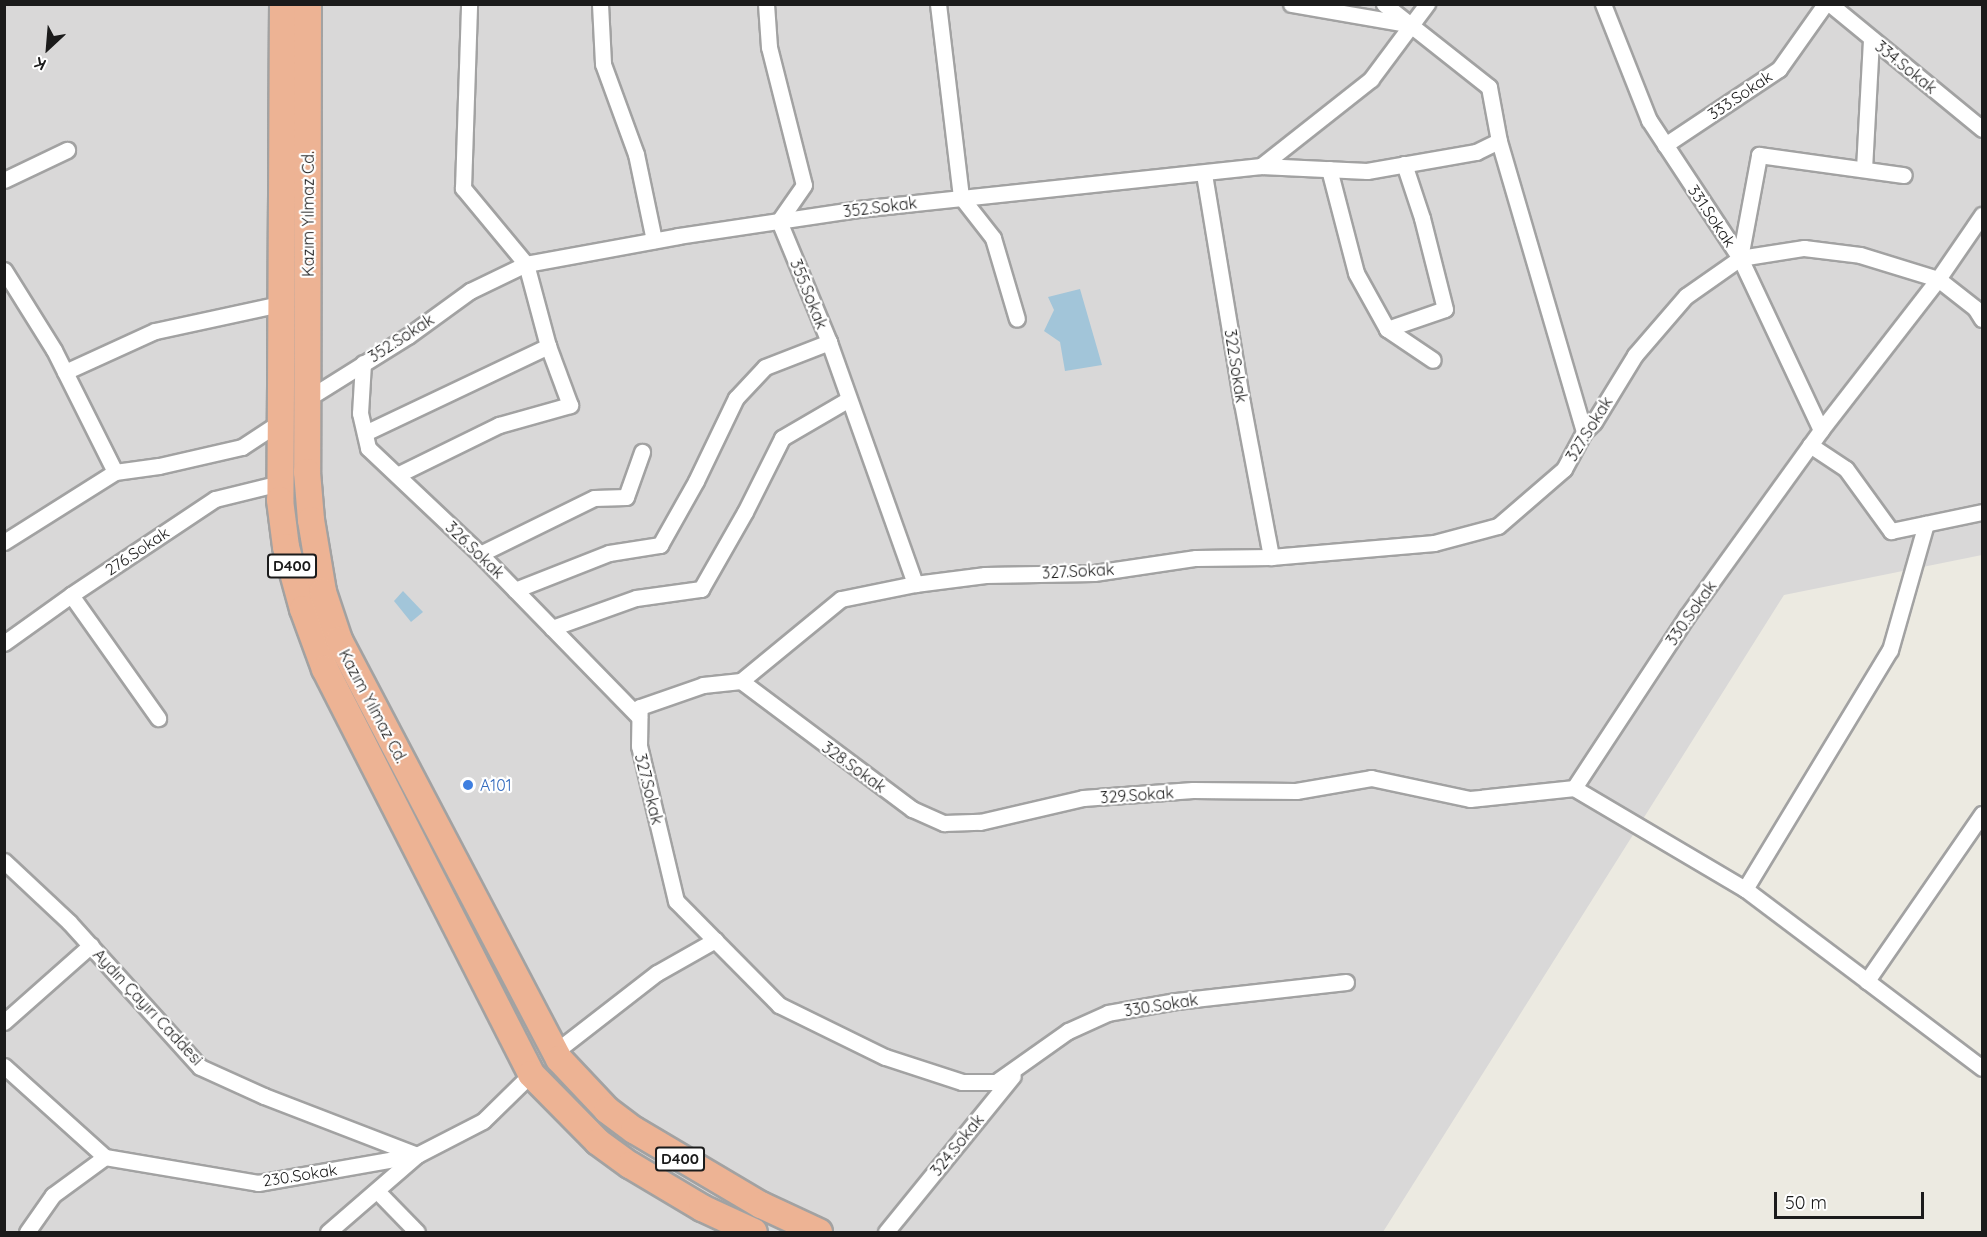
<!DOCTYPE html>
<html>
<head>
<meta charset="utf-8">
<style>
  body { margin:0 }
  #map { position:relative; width:1987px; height:1237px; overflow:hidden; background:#eceae1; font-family:Quicksand,sans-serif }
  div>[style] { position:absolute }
  .residential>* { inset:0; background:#d9d8d8 }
  .water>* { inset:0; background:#a2c5d9 }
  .roads { filter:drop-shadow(2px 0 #a2a2a2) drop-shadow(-2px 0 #a2a2a2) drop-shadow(0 2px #a2a2a2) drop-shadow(0 -2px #a2a2a2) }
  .minor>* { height:15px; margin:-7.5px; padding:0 7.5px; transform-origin:7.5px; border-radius:7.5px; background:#fff }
  .trunk>* { height:26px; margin:-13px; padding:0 13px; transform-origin:13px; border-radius:13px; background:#edb394 }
  .dots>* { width:16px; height:16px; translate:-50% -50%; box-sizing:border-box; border:3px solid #fff; border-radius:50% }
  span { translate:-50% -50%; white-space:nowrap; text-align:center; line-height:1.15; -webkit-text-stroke:4.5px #fff; paint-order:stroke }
  .shield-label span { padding:2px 4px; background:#fff; border:2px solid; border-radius:4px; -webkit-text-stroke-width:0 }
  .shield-label { font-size:15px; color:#1b1b1b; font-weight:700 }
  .street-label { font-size:16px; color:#1b1b1b }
  .shop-label { font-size:16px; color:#366cbe }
  .left { translate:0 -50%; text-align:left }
  .frame { position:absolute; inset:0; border:6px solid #1b1b1b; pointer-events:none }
  .north { position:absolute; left:18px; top:18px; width:60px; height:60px; -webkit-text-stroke:4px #fff; paint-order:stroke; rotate:206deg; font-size:16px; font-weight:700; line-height:24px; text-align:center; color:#1b1b1b }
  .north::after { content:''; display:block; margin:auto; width:21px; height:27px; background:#1b1b1b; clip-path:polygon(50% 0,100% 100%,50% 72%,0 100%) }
  .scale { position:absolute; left:1774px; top:1192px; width:150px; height:27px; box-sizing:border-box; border:3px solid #1b1b1b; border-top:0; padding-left:8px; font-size:18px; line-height:21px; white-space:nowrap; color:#1b1b1b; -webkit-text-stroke:4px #fff; paint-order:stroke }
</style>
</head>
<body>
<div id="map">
  <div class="residential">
    <div style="clip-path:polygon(5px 5px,1982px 5px,1982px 555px,1784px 595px,1383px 1232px,5px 1232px)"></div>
  </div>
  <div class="water">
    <div style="clip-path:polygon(1080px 289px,1102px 365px,1065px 371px,1060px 342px,1044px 331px,1054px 310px,1048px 297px)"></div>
    <div style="clip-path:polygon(403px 591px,423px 612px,411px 622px,394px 601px)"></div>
  </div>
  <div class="roads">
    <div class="minor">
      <div style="left:600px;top:4px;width:60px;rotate:87.1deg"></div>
      <div style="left:603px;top:64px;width:96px;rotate:69.9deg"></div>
      <div style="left:636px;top:154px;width:88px;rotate:78.2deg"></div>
      <div style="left:766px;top:4px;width:43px;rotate:86deg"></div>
      <div style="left:769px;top:47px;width:142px;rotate:75.8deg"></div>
      <div style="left:804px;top:185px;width:44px;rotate:124.8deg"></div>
      <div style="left:779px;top:221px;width:131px;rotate:67.5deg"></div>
      <div style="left:829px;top:342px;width:257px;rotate:70.4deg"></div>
      <div style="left:938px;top:4px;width:194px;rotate:83.2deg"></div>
      <div style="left:961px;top:197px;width:52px;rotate:52deg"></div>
      <div style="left:993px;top:238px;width:84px;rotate:73.5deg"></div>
      <div style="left:1291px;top:4px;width:118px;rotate:9.8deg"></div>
      <div style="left:1603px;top:4px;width:125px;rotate:68.4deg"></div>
      <div style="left:1649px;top:120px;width:165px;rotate:56.6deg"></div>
      <div style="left:1740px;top:258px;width:190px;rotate:64.8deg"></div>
      <div style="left:1830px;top:4px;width:197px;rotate:39.4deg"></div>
      <div style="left:1499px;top:141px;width:303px;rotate:73.7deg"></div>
      <div style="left:1665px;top:145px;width:137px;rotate:-33.7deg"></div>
      <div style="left:1779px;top:69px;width:80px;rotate:-54.7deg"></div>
      <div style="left:1261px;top:166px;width:106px;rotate:2.7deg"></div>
      <div style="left:1367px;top:171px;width:111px;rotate:-9.9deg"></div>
      <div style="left:1476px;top:152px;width:25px;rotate:-26deg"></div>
      <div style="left:1499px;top:141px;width:55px;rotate:-100.5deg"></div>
      <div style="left:1489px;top:87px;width:134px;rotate:-141.7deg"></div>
      <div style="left:1329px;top:169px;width:107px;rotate:75.4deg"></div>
      <div style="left:1356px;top:273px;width:64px;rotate:61deg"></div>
      <div style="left:1387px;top:329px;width:55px;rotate:34deg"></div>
      <div style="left:1864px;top:169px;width:131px;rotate:-86.9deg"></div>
      <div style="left:1204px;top:174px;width:232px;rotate:80.6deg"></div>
      <div style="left:1242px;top:403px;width:157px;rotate:79.3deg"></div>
      <div style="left:4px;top:180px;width:70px;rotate:-25.5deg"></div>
      <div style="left:1740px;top:258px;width:105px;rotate:-79.5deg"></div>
      <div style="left:1759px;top:155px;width:146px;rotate:7.9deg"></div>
      <div style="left:4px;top:270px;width:94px;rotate:58deg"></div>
      <div style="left:54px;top:350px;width:136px;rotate:63.4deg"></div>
      <div style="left:1387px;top:329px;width:61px;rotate:-19deg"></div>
      <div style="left:1445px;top:309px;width:94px;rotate:-104.2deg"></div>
      <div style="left:1422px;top:218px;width:57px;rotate:-108.4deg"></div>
      <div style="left:363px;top:363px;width:50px;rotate:93.4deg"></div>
      <div style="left:360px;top:413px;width:36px;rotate:77deg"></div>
      <div style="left:368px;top:448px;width:154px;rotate:43.4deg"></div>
      <div style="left:480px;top:554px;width:228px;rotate:45.7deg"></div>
      <div style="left:65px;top:372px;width:99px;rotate:-24.5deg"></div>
      <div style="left:155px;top:331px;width:128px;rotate:-12.2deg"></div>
      <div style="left:307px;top:399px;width:119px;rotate:-32deg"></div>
      <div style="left:408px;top:336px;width:77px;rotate:-36deg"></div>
      <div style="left:470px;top:291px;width:62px;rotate:-25.7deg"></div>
      <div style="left:526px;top:264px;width:155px;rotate:-10.4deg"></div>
      <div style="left:678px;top:236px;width:183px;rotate:-8.5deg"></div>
      <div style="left:859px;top:209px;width:404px;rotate:-6.1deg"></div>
      <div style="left:1261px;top:166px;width:140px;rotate:-38.3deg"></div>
      <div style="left:1371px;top:79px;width:94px;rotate:-53.3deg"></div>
      <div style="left:365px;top:433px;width:203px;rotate:-25.4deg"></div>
      <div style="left:548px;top:346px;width:85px;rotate:-105deg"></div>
      <div style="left:526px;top:264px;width:99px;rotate:-129.7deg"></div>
      <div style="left:463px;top:188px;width:184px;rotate:-88.1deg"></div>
      <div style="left:1810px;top:445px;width:43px;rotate:33.7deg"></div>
      <div style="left:1846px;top:469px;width:77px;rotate:54deg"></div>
      <div style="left:1891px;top:531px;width:93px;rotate:-11.8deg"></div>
      <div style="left:397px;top:475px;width:114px;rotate:-26.1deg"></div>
      <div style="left:499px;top:425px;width:74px;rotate:-15.7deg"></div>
      <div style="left:570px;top:405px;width:63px;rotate:-110.4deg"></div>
      <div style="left:4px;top:542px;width:131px;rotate:-32.2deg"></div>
      <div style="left:115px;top:472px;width:44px;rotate:-7.8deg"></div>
      <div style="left:159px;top:466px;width:85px;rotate:-12.9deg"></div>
      <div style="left:242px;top:447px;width:45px;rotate:-33.3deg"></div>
      <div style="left:480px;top:554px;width:127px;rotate:-26.2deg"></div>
      <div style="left:594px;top:498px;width:32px;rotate:-2deg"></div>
      <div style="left:626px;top:497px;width:48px;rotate:-70.4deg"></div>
      <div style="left:515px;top:590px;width:101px;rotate:-21.5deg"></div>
      <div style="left:609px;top:553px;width:52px;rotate:-8.9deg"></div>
      <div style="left:660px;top:545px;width:73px;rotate:-60.6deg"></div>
      <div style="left:696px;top:481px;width:92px;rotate:-64.3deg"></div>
      <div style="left:736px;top:398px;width:42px;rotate:-46.9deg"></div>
      <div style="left:765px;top:367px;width:69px;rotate:-21.3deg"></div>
      <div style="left:71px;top:595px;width:151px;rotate:54.7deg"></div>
      <div style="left:552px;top:628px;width:89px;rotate:-19.7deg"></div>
      <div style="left:636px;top:598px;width:66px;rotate:-7.9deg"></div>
      <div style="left:701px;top:589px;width:89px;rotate:-60.3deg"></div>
      <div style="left:745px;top:512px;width:83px;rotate:-63.4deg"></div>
      <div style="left:782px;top:438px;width:75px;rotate:-30.3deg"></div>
      <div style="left:4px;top:643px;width:82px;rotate:-35.6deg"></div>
      <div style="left:71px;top:595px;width:173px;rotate:-33.7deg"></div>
      <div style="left:215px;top:499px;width:67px;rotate:-13.8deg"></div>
      <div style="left:741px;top:681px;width:214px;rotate:36.8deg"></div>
      <div style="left:912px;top:809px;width:35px;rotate:24deg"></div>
      <div style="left:944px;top:823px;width:36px;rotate:-2deg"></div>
      <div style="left:980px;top:822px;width:106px;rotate:-13.1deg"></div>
      <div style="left:1083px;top:798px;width:110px;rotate:-4.2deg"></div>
      <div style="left:1193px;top:790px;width:103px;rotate:0.6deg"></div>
      <div style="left:1296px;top:791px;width:76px;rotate:-9.8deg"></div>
      <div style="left:1371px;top:778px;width:101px;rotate:12deg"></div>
      <div style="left:1470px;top:799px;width:105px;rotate:-6deg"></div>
      <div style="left:1574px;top:788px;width:206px;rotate:-56.7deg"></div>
      <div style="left:1687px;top:616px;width:229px;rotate:-54.2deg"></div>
      <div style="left:1821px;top:430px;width:191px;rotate:-52.2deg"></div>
      <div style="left:1938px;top:279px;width:78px;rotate:-55.5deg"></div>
      <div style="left:1574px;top:788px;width:199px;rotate:30.6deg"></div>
      <div style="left:1745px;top:889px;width:280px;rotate:-58.8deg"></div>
      <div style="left:1890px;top:650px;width:131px;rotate:-74.1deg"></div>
      <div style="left:1982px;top:814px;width:203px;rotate:124.6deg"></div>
      <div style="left:1867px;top:981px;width:144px;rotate:37.1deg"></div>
      <div style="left:4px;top:861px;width:89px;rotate:43.2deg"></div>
      <div style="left:69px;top:922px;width:195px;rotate:47.9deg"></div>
      <div style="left:200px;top:1067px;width:70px;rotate:24.4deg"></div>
      <div style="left:264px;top:1096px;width:164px;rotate:21.1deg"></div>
      <div style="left:417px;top:1155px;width:118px;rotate:139.1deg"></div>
      <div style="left:1745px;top:889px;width:153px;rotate:37deg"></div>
      <div style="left:1346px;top:982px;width:171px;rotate:173.6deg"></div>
      <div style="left:1176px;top:1001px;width:69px;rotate:170deg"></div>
      <div style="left:1108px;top:1013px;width:44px;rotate:155.8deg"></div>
      <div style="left:1068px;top:1031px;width:88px;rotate:144.7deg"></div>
      <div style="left:996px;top:1082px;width:34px;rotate:180deg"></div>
      <div style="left:962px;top:1082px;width:81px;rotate:-162deg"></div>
      <div style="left:885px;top:1057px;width:118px;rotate:-153.9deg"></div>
      <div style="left:779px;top:1005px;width:146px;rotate:-134.7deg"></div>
      <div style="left:676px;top:901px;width:159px;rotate:-103.4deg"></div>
      <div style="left:639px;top:746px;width:39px;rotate:-89deg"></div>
      <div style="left:640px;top:707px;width:67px;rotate:-19.2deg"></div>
      <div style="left:703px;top:685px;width:38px;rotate:-6deg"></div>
      <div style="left:741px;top:681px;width:129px;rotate:-39.4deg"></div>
      <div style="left:841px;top:599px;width:76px;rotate:-11.5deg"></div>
      <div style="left:915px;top:584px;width:71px;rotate:-7.3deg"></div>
      <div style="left:985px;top:575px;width:109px;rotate:-1.1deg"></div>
      <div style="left:1094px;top:573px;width:103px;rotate:-8.4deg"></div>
      <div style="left:1196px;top:558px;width:75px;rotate:-0.8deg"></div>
      <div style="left:1271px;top:557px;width:164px;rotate:-4.9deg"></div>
      <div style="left:1434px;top:543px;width:66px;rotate:-14.9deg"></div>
      <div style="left:1498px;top:526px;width:87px;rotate:-40.8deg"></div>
      <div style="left:1564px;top:469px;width:42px;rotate:-61.6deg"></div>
      <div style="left:1584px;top:432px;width:14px;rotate:-45deg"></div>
      <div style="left:1594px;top:422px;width:79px;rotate:-58.5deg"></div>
      <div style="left:1635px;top:355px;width:78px;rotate:-49.2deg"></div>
      <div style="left:1686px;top:296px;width:66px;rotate:-35.1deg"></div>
      <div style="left:1740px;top:258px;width:65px;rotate:-8.9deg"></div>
      <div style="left:1804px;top:248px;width:56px;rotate:7.1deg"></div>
      <div style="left:1860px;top:255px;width:82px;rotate:17.1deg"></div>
      <div style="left:1938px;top:279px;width:47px;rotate:38.1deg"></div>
      <div style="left:1975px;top:308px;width:13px;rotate:58deg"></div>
      <div style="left:4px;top:1022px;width:116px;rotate:-41.5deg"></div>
      <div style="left:555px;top:1052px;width:129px;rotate:-37.8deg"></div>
      <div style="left:657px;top:973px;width:67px;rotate:-29.6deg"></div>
      <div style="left:4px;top:1066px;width:136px;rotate:42deg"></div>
      <div style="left:105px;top:1157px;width:155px;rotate:9.6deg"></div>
      <div style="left:258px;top:1183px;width:161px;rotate:-10deg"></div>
      <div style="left:417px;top:1155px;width:74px;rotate:-27.3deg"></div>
      <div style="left:483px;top:1121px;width:67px;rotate:-44.4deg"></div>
      <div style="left:377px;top:1191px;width:57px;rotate:45.7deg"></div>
      <div style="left:27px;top:1232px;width:45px;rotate:-54.9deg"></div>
      <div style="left:53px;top:1195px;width:64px;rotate:-36.2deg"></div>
      <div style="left:886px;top:1232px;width:201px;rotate:-50.9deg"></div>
    </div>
    <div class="trunk">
      <div style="left:283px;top:4px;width:496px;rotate:90.3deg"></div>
      <div style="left:280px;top:500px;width:47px;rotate:82.7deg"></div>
      <div style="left:286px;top:547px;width:64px;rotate:74.7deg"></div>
      <div style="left:303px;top:609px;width:64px;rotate:69.9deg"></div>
      <div style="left:325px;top:669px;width:454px;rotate:63deg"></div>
      <div style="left:531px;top:1074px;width:95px;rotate:45.4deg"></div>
      <div style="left:598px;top:1142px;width:39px;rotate:36deg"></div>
      <div style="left:630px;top:1165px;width:84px;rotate:30.8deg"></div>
      <div style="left:702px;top:1208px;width:57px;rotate:24.8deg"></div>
      <div style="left:308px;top:4px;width:468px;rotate:90.1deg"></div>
      <div style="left:307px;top:472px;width:48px;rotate:85.2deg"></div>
      <div style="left:311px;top:520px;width:73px;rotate:80.5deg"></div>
      <div style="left:323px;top:592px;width:51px;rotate:71.6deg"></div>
      <div style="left:339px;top:640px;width:473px;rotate:62.3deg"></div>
      <div style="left:559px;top:1059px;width:70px;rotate:46.7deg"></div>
      <div style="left:607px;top:1110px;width:34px;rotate:37deg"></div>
      <div style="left:634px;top:1130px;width:147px;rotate:30.6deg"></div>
      <div style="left:761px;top:1205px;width:64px;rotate:25deg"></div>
    </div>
  </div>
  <div class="dots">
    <div style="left:468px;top:785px;background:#3f7fe0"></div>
  </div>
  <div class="shield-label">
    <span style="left:292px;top:566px">D400</span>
    <span style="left:680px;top:1159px">D400</span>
  </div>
  <div class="street-label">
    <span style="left:1906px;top:67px;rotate:39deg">334.Sokak</span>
    <span style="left:1740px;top:95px;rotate:-34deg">333.Sokak</span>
    <span style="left:880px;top:207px;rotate:-7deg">352.Sokak</span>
    <span style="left:308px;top:214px;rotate:-90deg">Kazım Yılmaz Cd.</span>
    <span style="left:1712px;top:216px;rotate:56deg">331.Sokak</span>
    <span style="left:809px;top:294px;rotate:68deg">355.Sokak</span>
    <span style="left:401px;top:338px;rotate:-33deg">352.Sokak</span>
    <span style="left:1236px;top:366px;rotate:81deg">322.Sokak</span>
    <span style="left:1589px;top:429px;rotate:-58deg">327.Sokak</span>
    <span style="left:475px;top:550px;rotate:44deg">326.Sokak</span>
    <span style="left:137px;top:551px;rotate:-34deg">276.Sokak</span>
    <span style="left:1078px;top:571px;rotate:-3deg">327.Sokak</span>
    <span style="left:1691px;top:613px;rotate:-55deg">330.Sokak</span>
    <span style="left:373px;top:706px;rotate:62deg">Kazım Yılmaz Cd.</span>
    <span style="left:854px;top:767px;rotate:36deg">328.Sokak</span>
    <span style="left:649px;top:789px;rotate:76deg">327.Sokak</span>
    <span style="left:1137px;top:795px;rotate:-4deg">329.Sokak</span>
    <span style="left:1161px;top:1005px;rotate:-9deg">330.Sokak</span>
    <span style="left:148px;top:1007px;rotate:47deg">Aydın Çayırı Caddesi</span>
    <span style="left:957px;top:1145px;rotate:-51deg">324.Sokak</span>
    <span style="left:300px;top:1175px;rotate:-9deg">230.Sokak</span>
  </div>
  <div class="shop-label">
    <span class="left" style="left:480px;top:785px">A101</span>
  </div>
  <div class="frame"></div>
  <div class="north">K</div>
  <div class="scale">50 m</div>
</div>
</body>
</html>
